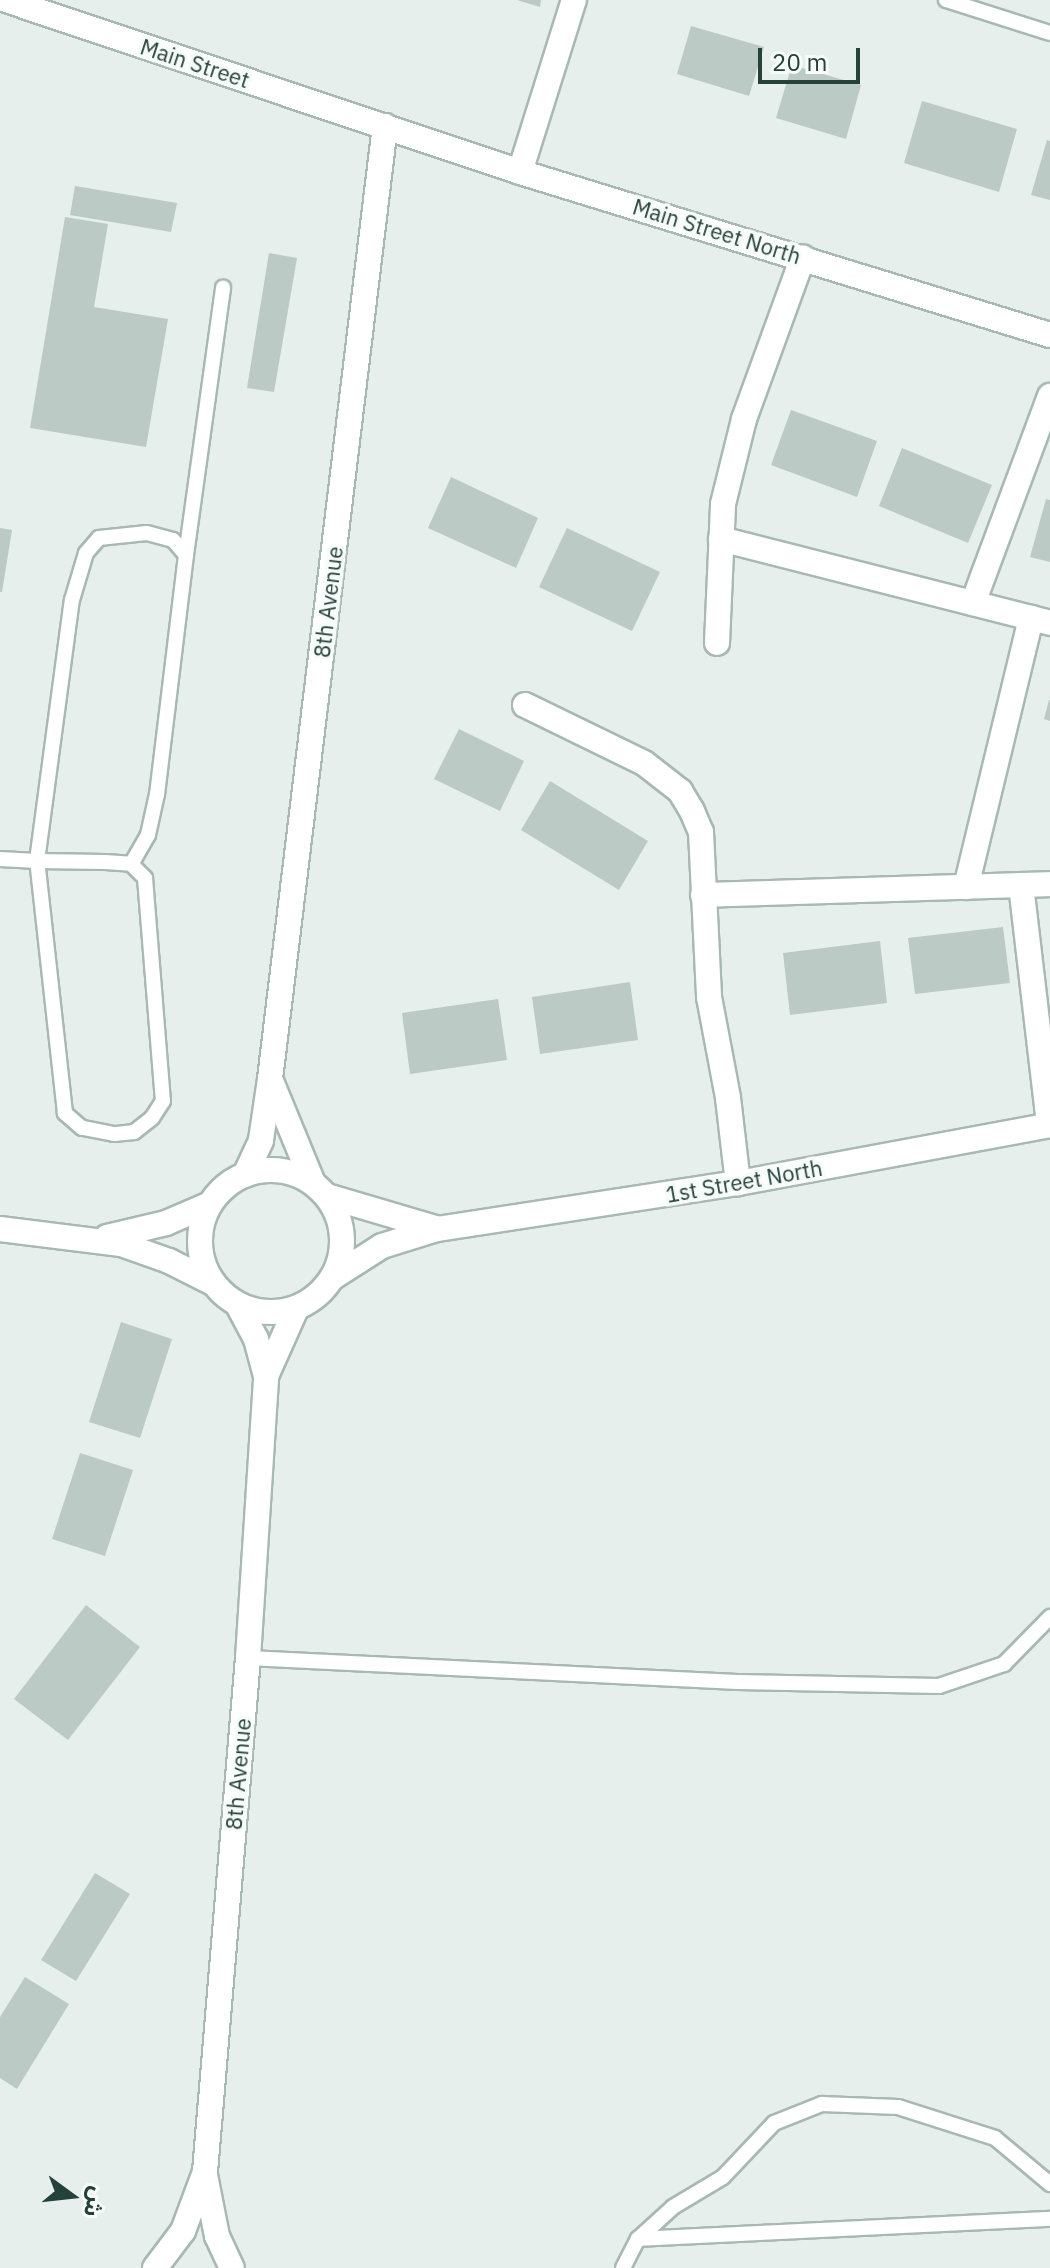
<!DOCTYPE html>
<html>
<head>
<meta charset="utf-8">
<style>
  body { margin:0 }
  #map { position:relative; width:1050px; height:2268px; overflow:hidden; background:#e6efeb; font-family:"IBM Plex Sans","Noto Sans Arabic",sans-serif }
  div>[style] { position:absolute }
  .building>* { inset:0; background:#bbcac4 }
  .roads { filter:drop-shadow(2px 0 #a8b8b2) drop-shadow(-2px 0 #a8b8b2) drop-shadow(0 2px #a8b8b2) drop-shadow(0 -2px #a8b8b2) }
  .service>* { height:14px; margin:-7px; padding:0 7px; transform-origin:7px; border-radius:7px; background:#fff }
  .minor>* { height:24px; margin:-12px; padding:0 12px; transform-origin:12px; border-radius:12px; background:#fff }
  .tertiary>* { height:24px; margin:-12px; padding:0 12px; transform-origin:12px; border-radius:12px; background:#fff }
  .secondary>* { height:24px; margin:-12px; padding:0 12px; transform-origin:12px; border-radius:12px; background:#fff }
  .secondary>.ring { margin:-12px; padding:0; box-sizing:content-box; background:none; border:24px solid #fff; border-radius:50% }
  span { translate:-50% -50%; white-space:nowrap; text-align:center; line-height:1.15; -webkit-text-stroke:7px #f7fbf9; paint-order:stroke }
  .street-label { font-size:22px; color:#24423a }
  .north { position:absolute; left:32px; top:2156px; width:80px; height:80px; -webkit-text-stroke:6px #f7fbf9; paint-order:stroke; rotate:105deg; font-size:22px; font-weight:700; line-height:32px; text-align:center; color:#24423a }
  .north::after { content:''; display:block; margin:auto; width:28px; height:36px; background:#24423a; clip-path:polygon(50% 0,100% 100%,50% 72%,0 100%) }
  .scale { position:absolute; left:758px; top:48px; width:102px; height:36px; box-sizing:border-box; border:4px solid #24423a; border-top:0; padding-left:10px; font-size:24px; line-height:28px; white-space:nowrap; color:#24423a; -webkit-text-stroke:6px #f7fbf9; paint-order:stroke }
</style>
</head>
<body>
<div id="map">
  <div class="building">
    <div style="clip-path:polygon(517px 0,541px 0,540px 7px)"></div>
    <div style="clip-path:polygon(691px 26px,764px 47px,749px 96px,677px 74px)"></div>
    <div style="clip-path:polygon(792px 65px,861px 85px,846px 139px,776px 118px)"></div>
    <div style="clip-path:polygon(922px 101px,1017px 129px,999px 192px,904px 163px)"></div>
    <div style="clip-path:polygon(1047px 140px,1050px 141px,1050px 200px,1031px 195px)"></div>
    <div style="clip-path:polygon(75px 186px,177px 203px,171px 232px,70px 215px)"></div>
    <div style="clip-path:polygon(65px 217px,108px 224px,94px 307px,168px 319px,146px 447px,30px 428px)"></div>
    <div style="clip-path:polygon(269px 253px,297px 258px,274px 392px,247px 388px)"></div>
    <div style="clip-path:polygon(791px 410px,877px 441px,857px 497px,771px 465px)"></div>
    <div style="clip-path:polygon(902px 448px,992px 485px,968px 543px,879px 506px)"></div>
    <div style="clip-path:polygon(451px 477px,538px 518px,516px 568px,428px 528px)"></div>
    <div style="clip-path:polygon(1046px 499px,1050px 500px,1050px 562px,1030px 557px)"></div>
    <div style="clip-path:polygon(0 528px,12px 530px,2px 592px,0 592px)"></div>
    <div style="clip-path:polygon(567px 528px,660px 572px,632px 631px,539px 587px)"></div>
    <div style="clip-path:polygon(1049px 700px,1050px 700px,1050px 721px,1044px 719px)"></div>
    <div style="clip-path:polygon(459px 729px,524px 761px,500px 811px,434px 779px)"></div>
    <div style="clip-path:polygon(550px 781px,648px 841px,619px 890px,521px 830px)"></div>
    <div style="clip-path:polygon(1003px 927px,1010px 983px,915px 994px,908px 938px)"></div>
    <div style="clip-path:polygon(880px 941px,887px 1003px,790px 1015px,783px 953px)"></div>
    <div style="clip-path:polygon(630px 982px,638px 1040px,540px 1054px,532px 997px)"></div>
    <div style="clip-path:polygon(498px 999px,507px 1060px,410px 1074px,402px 1013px)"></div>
    <div style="clip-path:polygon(121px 1322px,172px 1339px,140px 1438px,89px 1422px)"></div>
    <div style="clip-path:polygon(80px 1453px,133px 1470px,105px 1556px,52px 1539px)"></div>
    <div style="clip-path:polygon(86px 1605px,140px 1647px,68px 1740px,14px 1699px)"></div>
    <div style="clip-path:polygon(95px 1873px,130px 1894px,76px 1981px,41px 1960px)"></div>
    <div style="clip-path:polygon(25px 1977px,69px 2004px,17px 2089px,0 2078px,0 2017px)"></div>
  </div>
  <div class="roads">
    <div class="service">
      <div style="left:946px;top:0;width:109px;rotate:17.6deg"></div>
      <div style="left:186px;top:555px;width:270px;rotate:-82.1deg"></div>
      <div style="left:0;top:859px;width:37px;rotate:3deg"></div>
      <div style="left:37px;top:861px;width:68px;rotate:0.8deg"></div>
      <div style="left:105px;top:862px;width:26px;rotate:4deg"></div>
      <div style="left:131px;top:864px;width:20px;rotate:45deg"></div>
      <div style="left:145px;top:878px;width:224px;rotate:85.4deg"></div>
      <div style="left:163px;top:1101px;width:20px;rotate:123deg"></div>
      <div style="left:152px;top:1118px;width:23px;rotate:142deg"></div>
      <div style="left:134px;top:1132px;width:20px;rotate:174deg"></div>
      <div style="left:114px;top:1134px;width:33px;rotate:-169deg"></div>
      <div style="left:82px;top:1128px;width:23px;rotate:-139deg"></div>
      <div style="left:65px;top:1113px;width:254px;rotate:-96.3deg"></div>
      <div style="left:37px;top:861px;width:263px;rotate:-82.4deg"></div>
      <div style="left:72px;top:600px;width:49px;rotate:-73.4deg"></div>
      <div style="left:86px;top:553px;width:20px;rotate:-49deg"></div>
      <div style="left:99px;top:538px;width:48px;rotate:-5.9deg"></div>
      <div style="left:147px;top:533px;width:27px;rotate:15deg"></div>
      <div style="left:173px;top:540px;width:20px;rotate:49deg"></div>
      <div style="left:186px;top:555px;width:241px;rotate:96.9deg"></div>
      <div style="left:157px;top:794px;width:42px;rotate:102.4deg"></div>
      <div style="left:148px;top:835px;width:34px;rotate:120deg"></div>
      <div style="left:248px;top:1658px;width:490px;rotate:2.8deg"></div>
      <div style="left:737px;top:1682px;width:202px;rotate:1.1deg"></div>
      <div style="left:939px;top:1686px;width:69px;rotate:-18.7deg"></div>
      <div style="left:1004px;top:1664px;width:66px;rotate:-45.6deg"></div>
      <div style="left:638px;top:2239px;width:412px;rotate:-2.8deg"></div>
      <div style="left:623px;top:2268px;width:33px;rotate:-63deg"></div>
      <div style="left:638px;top:2239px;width:47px;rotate:-42.4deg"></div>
      <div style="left:673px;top:2207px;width:58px;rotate:-31deg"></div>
      <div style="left:723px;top:2177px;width:74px;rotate:-46.6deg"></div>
      <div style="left:774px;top:2123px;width:52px;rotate:-21.6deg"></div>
      <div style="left:822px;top:2104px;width:76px;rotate:2.3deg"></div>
      <div style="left:898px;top:2107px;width:102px;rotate:17.7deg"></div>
      <div style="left:995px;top:2138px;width:72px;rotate:39.9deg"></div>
    </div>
    <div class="minor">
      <div style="left:6px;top:0;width:542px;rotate:18.5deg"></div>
      <div style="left:520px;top:172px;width:554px;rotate:17.1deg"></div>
      <div style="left:520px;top:172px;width:180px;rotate:-72.6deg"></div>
      <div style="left:721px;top:539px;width:340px;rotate:14.3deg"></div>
      <div style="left:973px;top:603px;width:221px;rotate:-69.6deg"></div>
      <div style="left:717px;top:643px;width:139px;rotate:-87.5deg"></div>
      <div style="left:723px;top:504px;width:88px;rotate:-76.1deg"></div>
      <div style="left:744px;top:419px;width:172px;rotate:-70deg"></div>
      <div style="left:525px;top:705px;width:132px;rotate:26deg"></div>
      <div style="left:644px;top:763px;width:46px;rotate:37.9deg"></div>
      <div style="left:680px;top:791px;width:23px;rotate:59deg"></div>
      <div style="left:692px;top:811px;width:23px;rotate:67deg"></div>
      <div style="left:701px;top:832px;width:165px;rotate:87.2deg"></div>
      <div style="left:709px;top:997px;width:103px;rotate:79.3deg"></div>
      <div style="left:728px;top:1098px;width:86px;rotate:83.3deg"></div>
      <div style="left:1021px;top:885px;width:242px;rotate:83.3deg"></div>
      <div style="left:966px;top:887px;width:277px;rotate:-76.4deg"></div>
      <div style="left:703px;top:895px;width:347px;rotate:-1.8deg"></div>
      <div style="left:271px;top:1081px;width:110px;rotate:67.6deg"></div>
      <div style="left:245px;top:1175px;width:38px;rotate:-65deg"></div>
      <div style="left:261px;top:1140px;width:62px;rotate:-81.6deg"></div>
      <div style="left:270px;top:1079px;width:960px;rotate:-83.12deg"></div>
    </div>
    <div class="tertiary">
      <div style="left:327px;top:1196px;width:113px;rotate:16.5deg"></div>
      <div style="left:332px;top:1278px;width:59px;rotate:-32.6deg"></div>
      <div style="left:382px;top:1246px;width:58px;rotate:-17.2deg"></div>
      <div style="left:437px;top:1229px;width:304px;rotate:-8.7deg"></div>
      <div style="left:738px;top:1183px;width:317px;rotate:-10.5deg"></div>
    </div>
    <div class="secondary">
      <div class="ring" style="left:200px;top:1170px;width:118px;height:118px"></div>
      <div style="left:0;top:1229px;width:122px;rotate:7.1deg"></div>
      <div style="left:121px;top:1244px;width:51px;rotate:19.5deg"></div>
      <div style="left:169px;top:1261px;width:49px;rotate:26.6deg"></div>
      <div style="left:107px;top:1237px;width:61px;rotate:-13.3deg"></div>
      <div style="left:166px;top:1223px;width:48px;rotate:-23.4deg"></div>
      <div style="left:238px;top:1305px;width:38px;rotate:62deg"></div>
      <div style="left:256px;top:1339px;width:38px;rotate:75deg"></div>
      <div style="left:205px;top:2175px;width:62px;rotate:78.9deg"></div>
      <div style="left:217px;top:2236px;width:35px;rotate:65deg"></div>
      <div style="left:155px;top:2268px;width:46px;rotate:-52.9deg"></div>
      <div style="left:183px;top:2231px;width:63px;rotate:-69.6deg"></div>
      <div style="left:205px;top:2172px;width:516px;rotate:-85.22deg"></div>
      <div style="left:248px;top:1658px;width:283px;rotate:-86.3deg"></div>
      <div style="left:266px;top:1376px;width:73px;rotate:-65.9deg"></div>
    </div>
  </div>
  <div class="street-label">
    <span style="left:195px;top:63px;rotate:18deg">Main Street</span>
    <span style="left:717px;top:231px;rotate:17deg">Main Street North</span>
    <span style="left:328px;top:602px;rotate:-83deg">8th Avenue</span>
    <span style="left:744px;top:1181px;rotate:-10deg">1st Street North</span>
    <span style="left:238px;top:1774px;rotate:-85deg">8th Avenue</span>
  </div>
  <div class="north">ش</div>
  <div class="scale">20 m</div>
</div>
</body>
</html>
